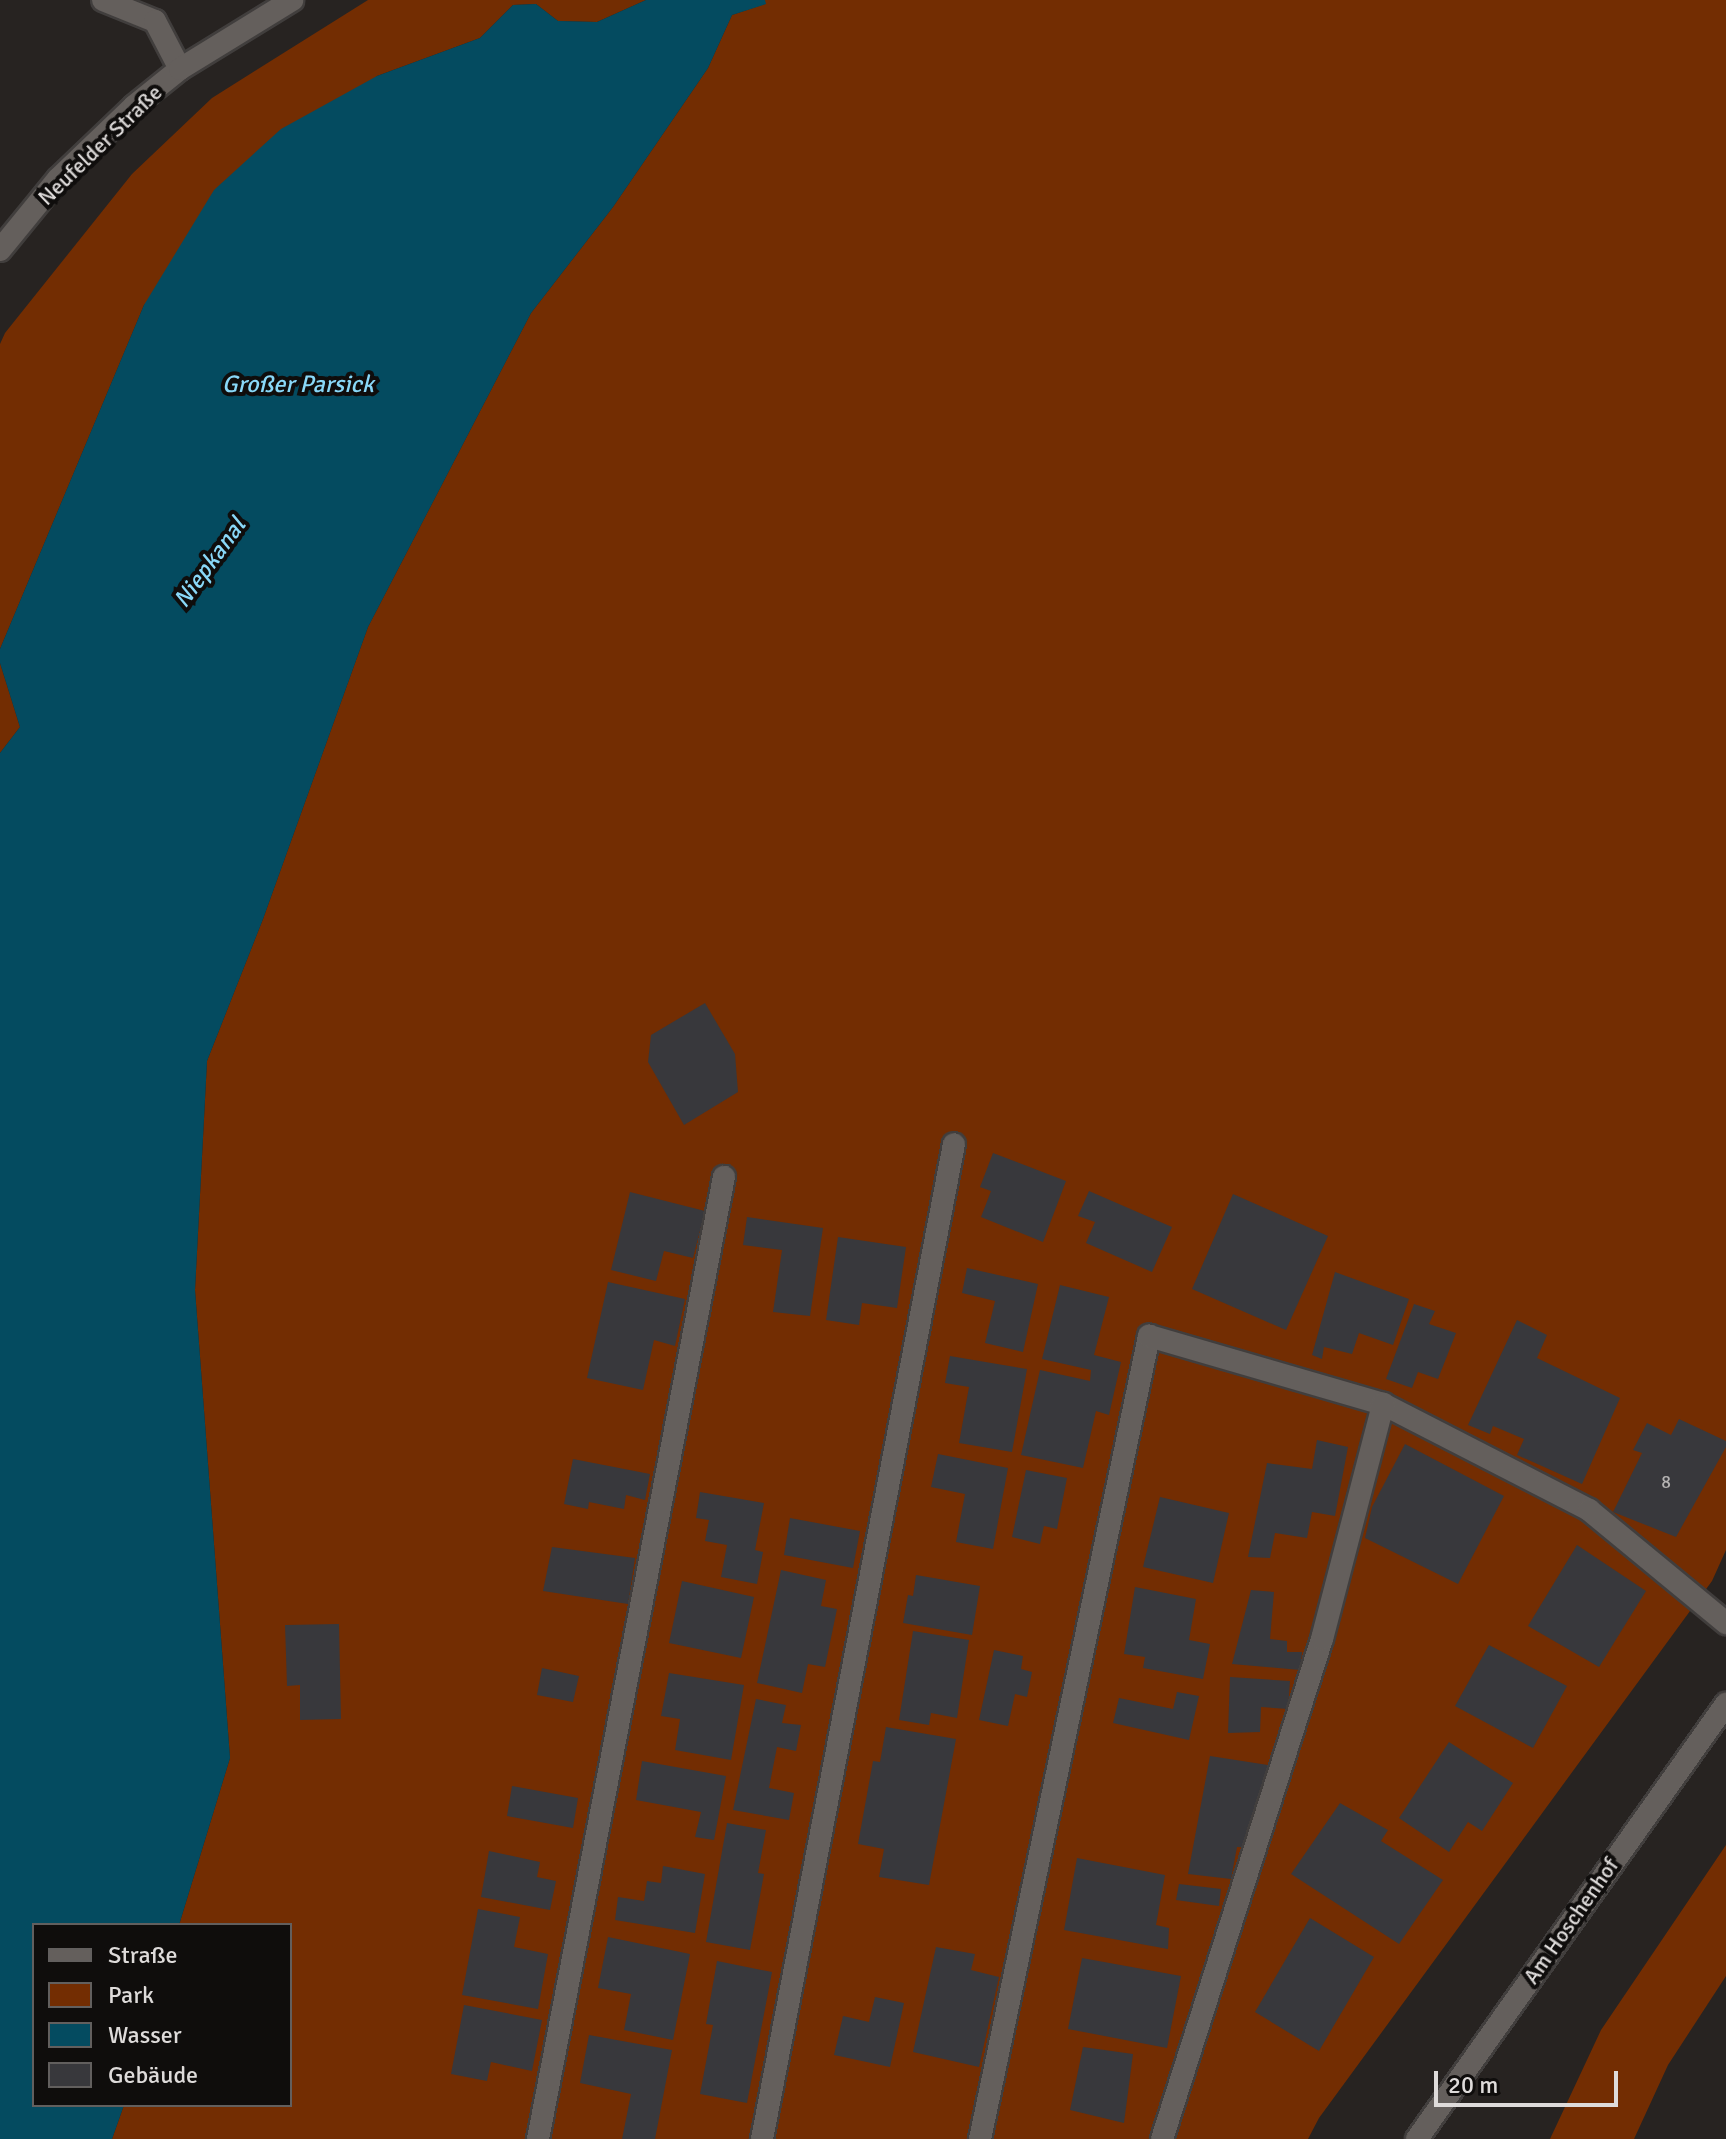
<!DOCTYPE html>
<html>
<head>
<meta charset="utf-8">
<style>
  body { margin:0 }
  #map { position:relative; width:1726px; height:2139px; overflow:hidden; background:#272321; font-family:Signika,sans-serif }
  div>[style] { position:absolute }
  .green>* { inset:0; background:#732d02 }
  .water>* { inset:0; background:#044b60 }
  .building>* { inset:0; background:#38383c }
  .roads { filter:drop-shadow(2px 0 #413e3d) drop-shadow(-2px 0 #413e3d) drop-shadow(0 2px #413e3d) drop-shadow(0 -2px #413e3d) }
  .service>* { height:22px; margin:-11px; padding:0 11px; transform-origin:11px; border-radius:11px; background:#645f5c }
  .minor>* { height:22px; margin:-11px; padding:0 11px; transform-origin:11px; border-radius:11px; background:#645f5c }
  .secondary>* { height:22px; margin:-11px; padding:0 11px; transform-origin:11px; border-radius:11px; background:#645f5c }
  span { translate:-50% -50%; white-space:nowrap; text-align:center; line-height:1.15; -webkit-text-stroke:8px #0f0d0c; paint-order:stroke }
  .number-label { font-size:18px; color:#b4b2b2 }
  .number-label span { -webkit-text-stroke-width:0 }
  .street-label { font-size:22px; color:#dedbda }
  .water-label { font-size:24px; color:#89d8f8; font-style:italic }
  .legend { position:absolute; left:32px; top:1923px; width:260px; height:184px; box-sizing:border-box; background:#0f0d0c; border:2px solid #625f5e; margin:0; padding:10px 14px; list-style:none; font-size:24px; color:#dedbda }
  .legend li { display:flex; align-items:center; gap:16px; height:40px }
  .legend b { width:40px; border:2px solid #625f5e }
  .scale { position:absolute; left:1434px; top:2071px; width:184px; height:36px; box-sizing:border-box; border:4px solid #dedbda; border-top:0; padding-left:10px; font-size:24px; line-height:28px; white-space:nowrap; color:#dedbda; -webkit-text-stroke:6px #0f0d0c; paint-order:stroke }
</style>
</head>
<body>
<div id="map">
  <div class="green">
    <div style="clip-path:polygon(368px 0,646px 0,597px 22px,558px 21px,536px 4px,513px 5px,480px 38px,377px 76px,144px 305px,0 649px,0 344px,5px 333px,132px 174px,212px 98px)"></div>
    <div style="clip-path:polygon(765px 0,1726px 0,1726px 1550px,1712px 1581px,1319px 2118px,1308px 2139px,112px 2139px,124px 2105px,290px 2105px,290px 1925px,179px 1925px,230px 1758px,195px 1290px,207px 1061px,263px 919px,368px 627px,531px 313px,613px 207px,708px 68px,732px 15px,765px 4px)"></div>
    <div style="clip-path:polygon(0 663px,20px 727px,0 753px)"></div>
    <div style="clip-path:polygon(1726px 1845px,1726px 1976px,1668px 2065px,1634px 2139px,1550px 2139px,1601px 2030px)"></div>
  </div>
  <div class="water">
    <div style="clip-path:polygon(646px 0,765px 0,766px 4px,732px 15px,708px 68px,613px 207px,531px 313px,368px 627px,263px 919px,207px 1061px,195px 1290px,230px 1758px,179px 1925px,34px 1925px,34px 2105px,124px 2105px,112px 2139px,0 2139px,0 753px,20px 727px,0 663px,0 649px,144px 305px,214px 190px,281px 129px,377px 76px,480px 38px,513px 5px,536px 4px,558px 21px,597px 22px)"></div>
  </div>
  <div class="building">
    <div style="clip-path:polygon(705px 1003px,735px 1054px,738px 1092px,684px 1125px,648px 1062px,651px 1035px)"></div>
    <div style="clip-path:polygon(993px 1153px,1066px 1181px,1043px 1242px,981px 1217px,991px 1191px,980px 1187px)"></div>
    <div style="clip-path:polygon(1089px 1191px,1172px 1227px,1152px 1272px,1086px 1243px,1095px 1222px,1078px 1216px)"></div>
    <div style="clip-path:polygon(630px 1192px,705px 1211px,693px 1258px,664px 1251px,656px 1281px,611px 1270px)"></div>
    <div style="clip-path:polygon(1233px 1194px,1328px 1236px,1286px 1330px,1192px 1289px)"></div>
    <div style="clip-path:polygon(747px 1217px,823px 1228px,810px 1316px,773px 1312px,782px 1250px,743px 1245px)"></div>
    <div style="clip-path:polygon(838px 1237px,906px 1247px,897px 1308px,862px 1303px,859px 1325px,826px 1320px)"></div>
    <div style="clip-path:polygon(967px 1268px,1038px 1284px,1023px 1352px,985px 1343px,995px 1301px,962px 1293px)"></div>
    <div style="clip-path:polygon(1335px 1272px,1409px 1299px,1393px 1345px,1359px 1333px,1352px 1354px,1324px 1347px,1322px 1359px,1312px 1355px)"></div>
    <div style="clip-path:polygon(608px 1282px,685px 1299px,675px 1346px,654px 1340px,643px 1390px,587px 1378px)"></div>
    <div style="clip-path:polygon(1060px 1285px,1109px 1297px,1094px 1355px,1121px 1362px,1109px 1415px,1096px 1411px,1083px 1468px,1021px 1455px,1040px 1370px,1090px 1381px,1091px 1370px,1042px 1359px)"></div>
    <div style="clip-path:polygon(1414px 1304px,1435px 1311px,1429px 1324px,1456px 1333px,1438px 1379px,1418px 1372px,1412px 1388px,1386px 1379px)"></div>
    <div style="clip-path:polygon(1517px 1320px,1547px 1335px,1537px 1358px,1620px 1398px,1582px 1484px,1517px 1455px,1524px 1439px,1493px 1426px,1490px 1434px,1468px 1425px)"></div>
    <div style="clip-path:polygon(950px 1356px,1027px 1369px,1012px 1452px,959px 1443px,969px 1387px,945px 1383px)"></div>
    <div style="clip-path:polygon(1679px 1419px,1726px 1441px,1726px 1447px,1676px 1537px,1613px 1512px,1642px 1453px,1633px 1450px,1647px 1423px,1671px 1435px)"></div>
    <div style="clip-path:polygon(1317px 1440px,1348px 1447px,1335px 1516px,1312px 1512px,1307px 1538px,1275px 1533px,1270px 1558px,1248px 1557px,1267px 1463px,1312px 1469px)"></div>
    <div style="clip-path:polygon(1405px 1444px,1504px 1496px,1458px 1584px,1365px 1538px,1372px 1507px)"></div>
    <div style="clip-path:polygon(938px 1454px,1008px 1468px,993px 1549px,956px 1542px,965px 1494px,931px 1487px)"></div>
    <div style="clip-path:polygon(573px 1459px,650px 1474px,645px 1500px,626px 1495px,624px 1509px,589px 1502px,588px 1509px,564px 1504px)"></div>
    <div style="clip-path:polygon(1026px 1470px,1067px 1478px,1057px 1529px,1044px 1526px,1040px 1544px,1012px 1537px)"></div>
    <div style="clip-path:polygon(700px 1492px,764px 1503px,755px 1550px,763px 1552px,757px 1584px,721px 1577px,727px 1545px,705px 1541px,709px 1520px,696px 1518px)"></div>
    <div style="clip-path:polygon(1160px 1497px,1229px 1513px,1213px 1583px,1143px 1567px)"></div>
    <div style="clip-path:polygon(790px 1518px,860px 1531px,853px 1568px,784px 1555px)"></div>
    <div style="clip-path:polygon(1577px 1545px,1646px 1591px,1599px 1667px,1528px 1626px)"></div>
    <div style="clip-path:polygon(552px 1547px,635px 1558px,628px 1604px,543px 1591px)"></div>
    <div style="clip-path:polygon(781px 1570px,826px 1580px,821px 1606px,837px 1609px,825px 1667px,808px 1664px,802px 1693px,757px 1683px)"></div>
    <div style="clip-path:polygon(916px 1575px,980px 1586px,972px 1635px,903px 1623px,908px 1595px,913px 1596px)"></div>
    <div style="clip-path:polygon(682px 1581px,754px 1597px,741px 1658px,669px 1643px)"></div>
    <div style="clip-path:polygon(1135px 1587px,1196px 1599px,1189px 1640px,1210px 1644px,1203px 1679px,1143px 1668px,1145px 1657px,1124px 1654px)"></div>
    <div style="clip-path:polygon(1251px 1590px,1274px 1592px,1270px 1639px,1287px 1641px,1287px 1652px,1302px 1652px,1300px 1670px,1232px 1664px)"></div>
    <div style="clip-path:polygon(339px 1624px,341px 1719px,300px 1720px,300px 1685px,287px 1686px,285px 1625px)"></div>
    <div style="clip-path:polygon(913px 1631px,969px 1640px,957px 1718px,931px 1713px,929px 1725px,899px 1720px)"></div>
    <div style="clip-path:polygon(1489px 1645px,1567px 1686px,1533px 1748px,1455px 1706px)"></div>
    <div style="clip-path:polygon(994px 1650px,1023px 1656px,1021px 1669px,1032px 1672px,1027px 1697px,1015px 1694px,1008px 1726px,979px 1720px)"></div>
    <div style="clip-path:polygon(542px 1668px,579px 1676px,573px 1702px,537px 1695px)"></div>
    <div style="clip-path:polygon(669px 1673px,744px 1685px,731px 1760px,675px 1750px,680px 1719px,661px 1716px)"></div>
    <div style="clip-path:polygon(1230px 1677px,1290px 1681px,1288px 1709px,1261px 1707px,1260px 1732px,1228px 1733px)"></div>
    <div style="clip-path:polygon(1177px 1692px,1199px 1696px,1189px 1740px,1113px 1723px,1119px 1698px,1173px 1709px)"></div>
    <div style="clip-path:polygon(756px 1699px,786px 1705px,782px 1723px,801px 1725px,796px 1751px,777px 1747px,769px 1788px,794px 1793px,789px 1820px,733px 1810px)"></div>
    <div style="clip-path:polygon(886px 1727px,956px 1739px,929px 1885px,879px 1877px,884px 1849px,858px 1844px,873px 1761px,880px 1762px)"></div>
    <div style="clip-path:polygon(1449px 1742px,1513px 1783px,1482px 1831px,1468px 1822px,1449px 1852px,1399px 1818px)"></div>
    <div style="clip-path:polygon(1210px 1756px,1268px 1765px,1254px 1848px,1237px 1847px,1231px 1879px,1188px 1874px)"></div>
    <div style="clip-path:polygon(642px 1761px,726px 1776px,714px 1840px,695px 1837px,701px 1812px,636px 1800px)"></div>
    <div style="clip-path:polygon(512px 1786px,578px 1798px,573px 1828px,507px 1816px)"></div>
    <div style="clip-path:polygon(1340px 1803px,1388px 1830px,1381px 1841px,1443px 1880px,1399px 1944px,1291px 1874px)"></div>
    <div style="clip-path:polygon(727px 1823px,766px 1830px,758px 1873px,764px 1874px,750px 1950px,706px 1942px)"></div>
    <div style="clip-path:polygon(489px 1851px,540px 1862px,537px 1877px,556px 1881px,550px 1910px,481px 1897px)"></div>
    <div style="clip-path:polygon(1077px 1858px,1165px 1875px,1156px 1925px,1169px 1928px,1168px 1949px,1064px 1930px)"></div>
    <div style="clip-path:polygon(663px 1866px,705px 1874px,695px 1933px,615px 1920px,618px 1897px,644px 1901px,647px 1881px,661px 1883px)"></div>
    <div style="clip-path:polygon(1179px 1884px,1221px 1889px,1219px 1906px,1176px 1900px)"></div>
    <div style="clip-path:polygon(478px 1909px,520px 1917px,514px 1947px,548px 1954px,538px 2009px,462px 1995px)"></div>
    <div style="clip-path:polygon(1310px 1918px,1374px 1957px,1319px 2051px,1255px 2012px)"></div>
    <div style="clip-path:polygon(608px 1937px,690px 1954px,673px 2040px,624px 2030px,631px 1994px,598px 1988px)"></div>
    <div style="clip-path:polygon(936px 1947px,975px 1954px,971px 1970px,999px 1977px,979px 2067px,913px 2052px)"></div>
    <div style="clip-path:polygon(1082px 1958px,1181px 1976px,1167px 2048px,1068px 2029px)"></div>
    <div style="clip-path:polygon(717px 1961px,772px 1972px,747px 2103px,700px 2094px,713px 2025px,706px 2024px)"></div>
    <div style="clip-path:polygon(875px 1997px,904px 2003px,890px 2067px,834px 2055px,843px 2016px,869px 2022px)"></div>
    <div style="clip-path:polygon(464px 2005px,542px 2020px,532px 2071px,491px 2062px,487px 2081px,451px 2074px)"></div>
    <div style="clip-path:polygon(589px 2035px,672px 2050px,655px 2139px,622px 2139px,631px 2094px,580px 2083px)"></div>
    <div style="clip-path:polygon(1083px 2047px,1133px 2054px,1124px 2123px,1070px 2110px)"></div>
  </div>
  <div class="roads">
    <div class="service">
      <div style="left:538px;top:2139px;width:980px;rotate:-79.06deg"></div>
      <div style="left:762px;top:2139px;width:1013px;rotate:-79.08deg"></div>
      <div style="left:980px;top:2139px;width:821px;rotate:-78.11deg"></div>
      <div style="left:1149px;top:1336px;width:244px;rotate:16.2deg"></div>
      <div style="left:1383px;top:1404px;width:232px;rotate:27.2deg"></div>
      <div style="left:1589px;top:1510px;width:178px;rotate:39.5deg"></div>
      <div style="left:1162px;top:2139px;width:525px;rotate:-72.26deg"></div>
      <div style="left:1322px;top:1639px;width:243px;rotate:-75.4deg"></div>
    </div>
    <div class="minor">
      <div style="left:103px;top:0;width:56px;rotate:22deg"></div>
      <div style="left:155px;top:21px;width:54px;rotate:62.5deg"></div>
      <div style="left:1417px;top:2139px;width:534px;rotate:-54.61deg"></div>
    </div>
    <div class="secondary">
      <div style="left:0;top:250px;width:92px;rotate:-50.8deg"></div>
      <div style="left:58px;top:179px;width:105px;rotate:-43.8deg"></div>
      <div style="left:134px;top:106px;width:59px;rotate:-38.8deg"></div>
      <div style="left:180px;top:69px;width:132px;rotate:-31.6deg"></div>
    </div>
  </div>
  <div class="number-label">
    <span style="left:1666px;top:1482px">8</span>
  </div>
  <div class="street-label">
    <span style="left:100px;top:145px;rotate:-44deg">Neufelder Straße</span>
    <span style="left:1571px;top:1921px;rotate:-55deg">Am Hoschenhof</span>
  </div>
  <div class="water-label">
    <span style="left:298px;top:385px">Großer Parsick</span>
    <span style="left:210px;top:563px;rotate:-54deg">Niepkanal</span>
  </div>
  <ul class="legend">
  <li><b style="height:10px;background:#645f5c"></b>Straße</li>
  <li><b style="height:22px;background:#732d02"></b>Park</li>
  <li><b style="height:22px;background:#044b60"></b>Wasser</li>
  <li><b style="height:22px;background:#38383c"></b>Gebäude</li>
  </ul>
  <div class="scale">20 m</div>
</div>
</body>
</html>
